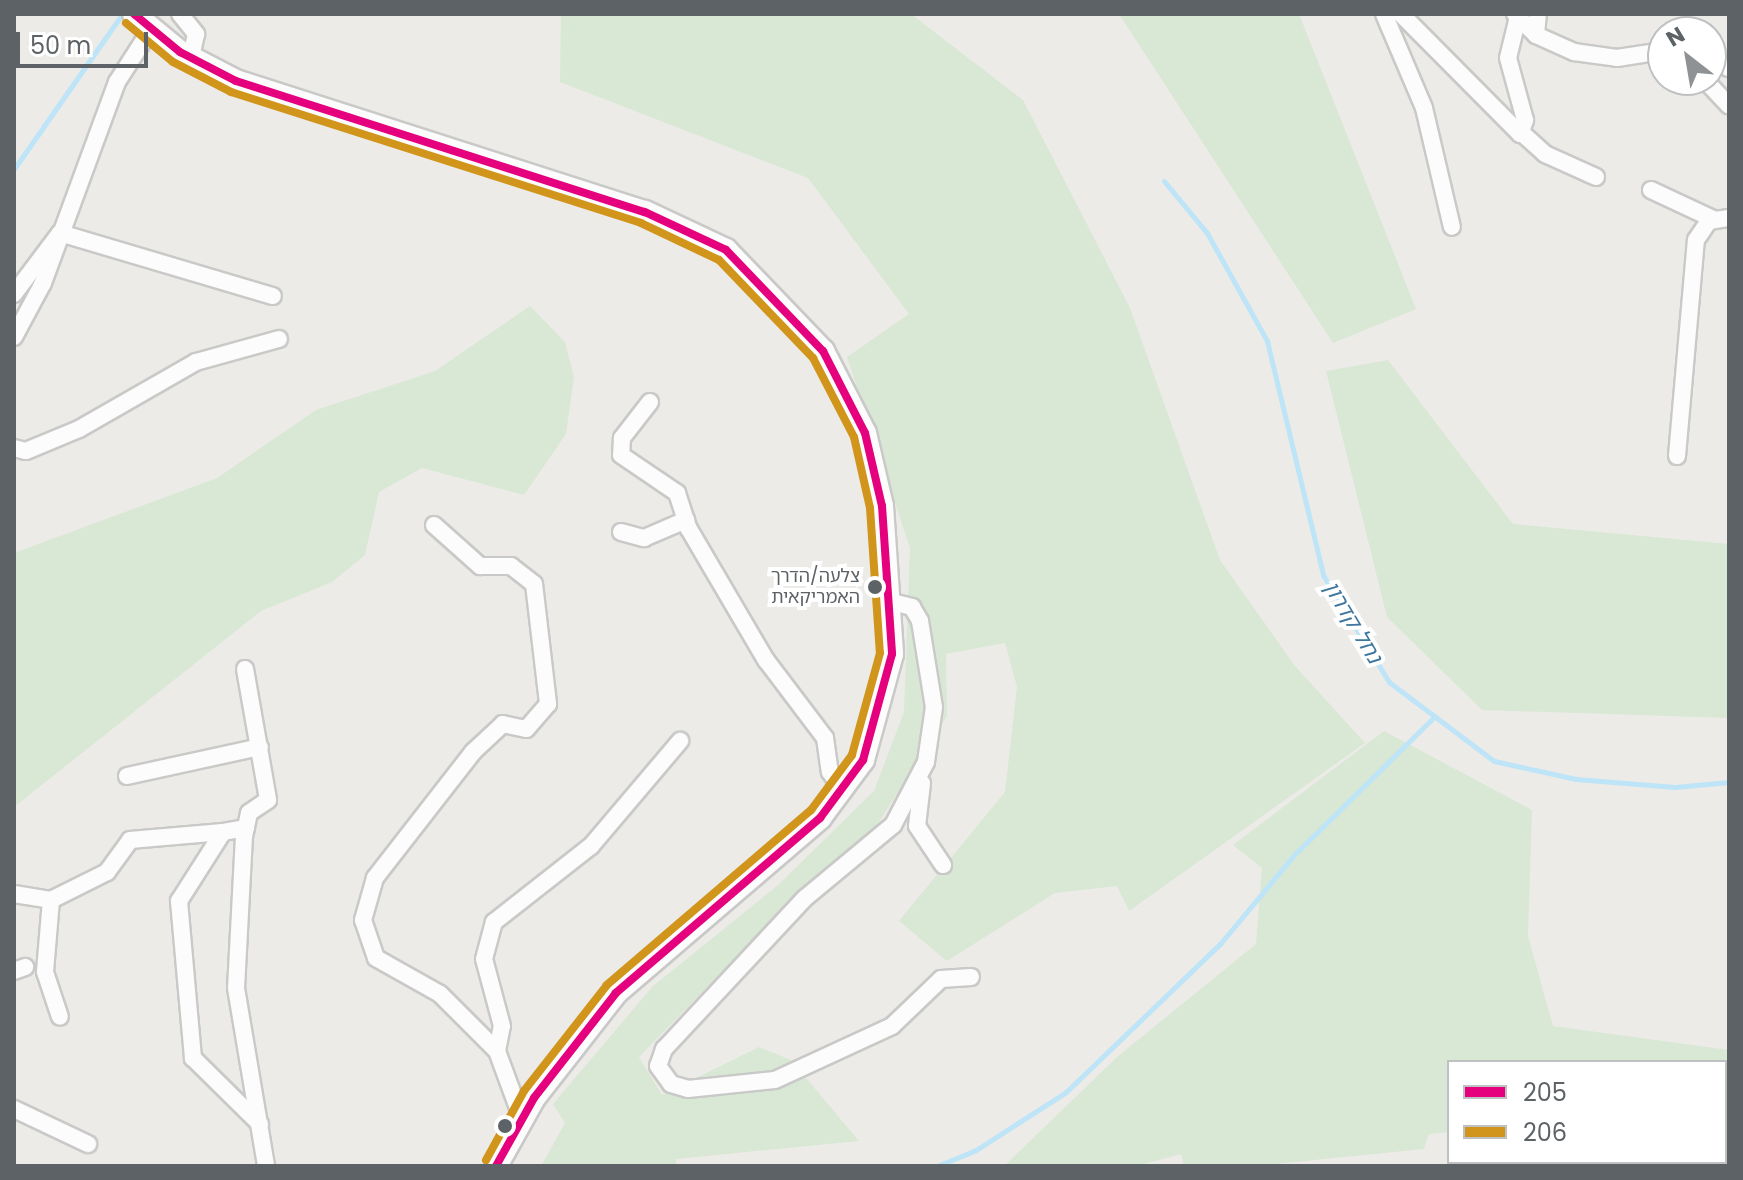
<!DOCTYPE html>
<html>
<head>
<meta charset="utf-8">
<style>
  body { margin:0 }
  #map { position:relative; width:1743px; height:1180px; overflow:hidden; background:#edebe8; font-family:Poppins,"Noto Sans Hebrew",sans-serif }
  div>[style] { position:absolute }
  .green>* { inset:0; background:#d8e8d4 }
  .stream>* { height:5px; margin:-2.5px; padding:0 2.5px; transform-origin:2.5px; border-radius:2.5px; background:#bde4f7 }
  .roads { filter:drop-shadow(2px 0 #c9c9c8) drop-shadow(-2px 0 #c9c9c8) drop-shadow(0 2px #c9c9c8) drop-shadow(0 -2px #c9c9c8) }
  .minor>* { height:16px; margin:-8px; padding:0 8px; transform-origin:8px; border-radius:8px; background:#fcfcfc }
  .secondary>* { height:22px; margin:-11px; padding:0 11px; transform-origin:11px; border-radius:11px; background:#fcfcfc }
  .bus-1>* { height:8px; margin:-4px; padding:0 4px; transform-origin:4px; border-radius:4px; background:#e5007d }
  .bus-2>* { height:8px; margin:-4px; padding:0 4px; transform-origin:4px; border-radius:4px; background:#d0951a }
  .dots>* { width:22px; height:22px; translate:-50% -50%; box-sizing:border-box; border:4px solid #fff; border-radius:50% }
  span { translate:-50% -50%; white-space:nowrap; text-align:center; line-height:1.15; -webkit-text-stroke:8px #fff; paint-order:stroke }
  .bus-label { font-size:18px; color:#5d6266 }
  .right { translate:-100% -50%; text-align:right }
  .water-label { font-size:22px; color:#3f779e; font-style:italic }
  .frame { position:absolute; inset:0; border:16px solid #5d6266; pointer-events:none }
  .legend { position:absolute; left:1447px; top:1060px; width:280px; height:104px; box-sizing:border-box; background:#fff; border:2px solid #bec0c2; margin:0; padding:10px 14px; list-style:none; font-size:24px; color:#5d6266 }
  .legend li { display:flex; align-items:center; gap:16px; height:40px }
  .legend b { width:40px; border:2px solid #bec0c2 }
  .north { position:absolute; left:1647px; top:16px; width:80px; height:80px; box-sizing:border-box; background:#fff; border:2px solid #bec0c2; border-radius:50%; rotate:329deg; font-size:22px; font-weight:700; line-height:32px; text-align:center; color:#5d6266 }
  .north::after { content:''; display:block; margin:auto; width:28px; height:36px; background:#8f9294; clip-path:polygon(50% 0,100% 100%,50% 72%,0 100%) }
  .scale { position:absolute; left:16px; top:32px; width:132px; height:36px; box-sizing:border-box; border:4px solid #5d6266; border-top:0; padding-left:10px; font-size:24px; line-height:28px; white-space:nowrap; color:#5d6266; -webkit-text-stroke:6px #fff; paint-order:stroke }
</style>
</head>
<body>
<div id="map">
  <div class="green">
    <div style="clip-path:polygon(561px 14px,911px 14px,1023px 100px,1130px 308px,1220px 560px,1295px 666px,1365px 743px,1129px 911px,1117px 886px,1055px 893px,947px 961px,899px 921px,1005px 792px,1017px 687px,1005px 643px,946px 654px,947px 716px,875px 828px,765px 927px,639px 1057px,662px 1095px,759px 1047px,791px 1060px,859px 1141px,676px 1159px,676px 1166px,541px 1166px,565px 1123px,553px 1104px,652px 987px,777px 886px,874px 791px,904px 712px,910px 548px,847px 357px,909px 314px,808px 178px,560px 82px)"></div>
    <div style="clip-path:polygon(1119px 14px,1299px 14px,1416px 309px,1333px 343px)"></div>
    <div style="clip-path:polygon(530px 306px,565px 342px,574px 377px,566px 434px,524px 495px,422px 468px,379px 492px,365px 555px,332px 582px,261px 611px,14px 807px,14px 553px,217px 478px,316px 410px,435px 371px)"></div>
    <div style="clip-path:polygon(1388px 360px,1513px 524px,1729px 544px,1729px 718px,1482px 710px,1387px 617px,1326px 371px)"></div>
    <div style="clip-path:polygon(1384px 731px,1532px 810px,1528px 936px,1553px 1026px,1729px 1050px,1729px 1166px,1602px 1166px,1725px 1162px,1725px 1062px,1449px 1062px,1449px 1132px,1429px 1134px,1424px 1149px,1254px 1166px,1184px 1166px,1181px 1154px,1137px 1166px,1004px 1166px,1117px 1057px,1256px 944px,1262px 868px,1233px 845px)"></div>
  </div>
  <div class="stream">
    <div style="left:14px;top:169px;width:189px;rotate:-55.1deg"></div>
    <div style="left:1164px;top:181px;width:67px;rotate:50.4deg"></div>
    <div style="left:1207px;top:233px;width:124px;rotate:60.9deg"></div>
    <div style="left:1267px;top:341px;width:241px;rotate:76.5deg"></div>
    <div style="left:1323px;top:575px;width:126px;rotate:58.3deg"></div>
    <div style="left:1389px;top:682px;width:131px;rotate:37deg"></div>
    <div style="left:1494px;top:761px;width:84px;rotate:12.4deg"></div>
    <div style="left:1576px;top:779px;width:99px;rotate:4.6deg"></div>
    <div style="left:1675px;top:787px;width:54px;rotate:-5.3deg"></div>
    <div style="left:937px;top:1166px;width:42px;rotate:-22.3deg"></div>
    <div style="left:976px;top:1150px;width:107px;rotate:-32.8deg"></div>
    <div style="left:1066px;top:1092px;width:214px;rotate:-43.9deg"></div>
    <div style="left:1220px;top:944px;width:114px;rotate:-50.3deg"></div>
    <div style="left:1293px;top:856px;width:199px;rotate:-44.6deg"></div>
  </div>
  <div class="roads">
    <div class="minor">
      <div style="left:180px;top:14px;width:26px;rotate:51deg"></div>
      <div style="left:196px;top:34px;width:25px;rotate:102deg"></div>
      <div style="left:1384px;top:14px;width:102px;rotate:66.9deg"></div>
      <div style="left:1424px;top:108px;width:122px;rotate:76.8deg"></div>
      <div style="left:1401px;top:14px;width:169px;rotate:45.2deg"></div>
      <div style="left:1520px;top:134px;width:15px;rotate:-70deg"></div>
      <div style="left:1525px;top:120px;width:64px;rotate:-105.3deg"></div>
      <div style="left:1508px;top:58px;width:42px;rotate:-76.3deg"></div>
      <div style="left:1515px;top:14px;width:30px;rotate:45deg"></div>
      <div style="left:1536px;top:35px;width:42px;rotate:24.1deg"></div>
      <div style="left:1574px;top:52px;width:43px;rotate:7.9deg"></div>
      <div style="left:1617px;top:58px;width:47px;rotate:-8.7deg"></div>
      <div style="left:1536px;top:35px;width:21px;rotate:-85deg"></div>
      <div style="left:1711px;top:59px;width:20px;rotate:27deg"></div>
      <div style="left:1705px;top:80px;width:35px;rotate:47deg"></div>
      <div style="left:1523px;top:134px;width:30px;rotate:42deg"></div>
      <div style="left:1545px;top:154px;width:56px;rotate:24.3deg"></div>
      <div style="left:1651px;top:190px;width:68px;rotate:25.1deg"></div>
      <div style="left:14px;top:294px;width:76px;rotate:-53deg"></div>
      <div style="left:60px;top:233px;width:222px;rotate:16.5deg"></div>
      <div style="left:14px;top:337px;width:61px;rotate:-61.8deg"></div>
      <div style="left:43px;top:283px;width:214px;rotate:-69.8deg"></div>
      <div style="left:117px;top:82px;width:63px;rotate:-57.3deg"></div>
      <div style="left:650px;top:402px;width:46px;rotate:127.9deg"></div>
      <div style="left:622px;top:438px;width:17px;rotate:93deg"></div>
      <div style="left:621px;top:455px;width:68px;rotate:34.2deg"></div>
      <div style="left:677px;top:493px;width:38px;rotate:72deg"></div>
      <div style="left:689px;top:529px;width:152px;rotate:59.6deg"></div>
      <div style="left:766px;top:660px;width:98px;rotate:52.9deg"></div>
      <div style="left:825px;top:738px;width:34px;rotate:82deg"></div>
      <div style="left:830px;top:772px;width:21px;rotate:55deg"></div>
      <div style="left:14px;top:448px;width:12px;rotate:14deg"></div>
      <div style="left:26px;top:451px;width:57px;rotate:-22.5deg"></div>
      <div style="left:79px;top:429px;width:135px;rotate:-29.8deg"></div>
      <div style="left:196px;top:362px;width:86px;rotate:-15.5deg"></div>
      <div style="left:1677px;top:456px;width:217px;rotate:-85deg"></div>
      <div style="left:1696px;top:240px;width:23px;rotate:-56deg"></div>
      <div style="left:1709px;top:221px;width:20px;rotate:-9deg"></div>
      <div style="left:434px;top:525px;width:62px;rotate:41.7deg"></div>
      <div style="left:480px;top:566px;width:31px"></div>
      <div style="left:511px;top:566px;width:29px;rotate:38deg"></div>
      <div style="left:534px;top:584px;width:121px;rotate:83.3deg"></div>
      <div style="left:548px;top:704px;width:33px;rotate:131deg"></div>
      <div style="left:526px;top:729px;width:24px;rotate:-168deg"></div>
      <div style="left:503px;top:724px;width:41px;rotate:137deg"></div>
      <div style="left:473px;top:752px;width:160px;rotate:127.9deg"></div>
      <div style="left:375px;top:878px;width:44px;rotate:105.9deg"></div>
      <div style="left:363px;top:920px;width:40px;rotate:71.1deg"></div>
      <div style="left:376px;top:958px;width:73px;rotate:29.4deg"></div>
      <div style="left:440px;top:994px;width:81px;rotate:45deg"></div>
      <div style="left:497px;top:1051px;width:72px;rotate:69.8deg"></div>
      <div style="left:621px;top:532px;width:24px;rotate:15deg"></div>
      <div style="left:644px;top:538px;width:46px;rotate:-23.2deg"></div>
      <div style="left:888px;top:601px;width:25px;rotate:14deg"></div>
      <div style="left:912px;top:607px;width:16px;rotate:60deg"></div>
      <div style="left:920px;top:621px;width:87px;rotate:80.8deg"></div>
      <div style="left:934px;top:707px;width:56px;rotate:98.3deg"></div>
      <div style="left:926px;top:762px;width:71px;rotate:117.6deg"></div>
      <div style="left:893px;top:825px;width:114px;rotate:140.3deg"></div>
      <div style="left:805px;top:898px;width:207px;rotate:133deg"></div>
      <div style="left:664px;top:1049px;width:18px;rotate:109deg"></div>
      <div style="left:658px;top:1066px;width:22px;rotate:54deg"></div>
      <div style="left:671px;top:1084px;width:18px;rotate:16deg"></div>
      <div style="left:688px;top:1089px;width:87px;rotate:-5.9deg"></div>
      <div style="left:775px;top:1080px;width:129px;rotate:-24.8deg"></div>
      <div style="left:892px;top:1026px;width:68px;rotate:-43.8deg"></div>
      <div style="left:941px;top:979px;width:30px;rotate:-4deg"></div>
      <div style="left:245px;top:669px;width:133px;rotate:80deg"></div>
      <div style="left:268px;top:800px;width:23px;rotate:146deg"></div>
      <div style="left:249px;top:813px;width:24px;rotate:102deg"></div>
      <div style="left:244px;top:836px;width:152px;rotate:93deg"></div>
      <div style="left:236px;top:988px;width:181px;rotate:80.4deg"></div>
      <div style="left:127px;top:776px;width:136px;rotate:-12.3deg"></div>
      <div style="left:922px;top:783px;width:43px;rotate:96.6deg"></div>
      <div style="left:917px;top:826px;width:47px;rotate:56.3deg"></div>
      <div style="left:246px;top:828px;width:23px;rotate:170deg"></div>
      <div style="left:223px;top:832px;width:82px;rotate:122.5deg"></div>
      <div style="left:179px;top:901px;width:158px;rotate:84.9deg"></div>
      <div style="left:193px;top:1058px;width:94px;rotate:44.6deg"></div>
      <div style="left:14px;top:894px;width:37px;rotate:9deg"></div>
      <div style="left:51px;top:900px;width:63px;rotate:-26.6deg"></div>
      <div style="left:107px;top:872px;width:39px;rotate:-54deg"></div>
      <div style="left:130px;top:840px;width:93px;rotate:-4.9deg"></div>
      <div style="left:51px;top:900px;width:72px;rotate:94.8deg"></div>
      <div style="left:45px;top:972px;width:47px;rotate:71.6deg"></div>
      <div style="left:14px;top:971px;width:12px;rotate:-20deg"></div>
      <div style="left:497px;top:1051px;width:25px;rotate:-79deg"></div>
      <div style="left:502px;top:1026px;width:69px;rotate:-105deg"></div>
      <div style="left:484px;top:959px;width:38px;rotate:-75deg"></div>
      <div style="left:494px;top:922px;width:123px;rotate:-38.1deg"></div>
      <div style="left:591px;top:846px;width:138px;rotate:-49.7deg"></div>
      <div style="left:14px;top:1109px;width:82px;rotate:25.3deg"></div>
    </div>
    <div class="secondary">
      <div style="left:134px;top:14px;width:60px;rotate:39.6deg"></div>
      <div style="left:180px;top:52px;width:63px;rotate:27.4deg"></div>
      <div style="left:236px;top:81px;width:429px;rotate:17.8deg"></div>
      <div style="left:645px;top:212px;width:89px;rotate:25.1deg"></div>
      <div style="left:726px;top:250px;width:140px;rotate:46.2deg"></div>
      <div style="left:823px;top:351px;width:92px;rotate:62.9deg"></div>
      <div style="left:865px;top:433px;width:75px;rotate:76.9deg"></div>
      <div style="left:882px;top:506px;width:148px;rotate:86.1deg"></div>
      <div style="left:892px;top:654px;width:110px;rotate:105.3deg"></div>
      <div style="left:863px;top:760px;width:72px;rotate:126.6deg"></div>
      <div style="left:820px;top:818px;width:269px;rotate:139.4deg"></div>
      <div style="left:616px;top:993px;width:133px;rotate:128deg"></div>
      <div style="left:534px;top:1098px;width:78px;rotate:119.2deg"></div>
    </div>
  </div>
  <div class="bus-1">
    <div style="left:134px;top:14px;width:60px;rotate:39.6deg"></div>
    <div style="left:180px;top:52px;width:63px;rotate:27.4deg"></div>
    <div style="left:236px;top:81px;width:429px;rotate:17.8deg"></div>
    <div style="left:645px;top:212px;width:89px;rotate:25.1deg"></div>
    <div style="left:726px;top:250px;width:140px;rotate:46.2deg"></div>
    <div style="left:823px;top:351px;width:92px;rotate:62.9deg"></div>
    <div style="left:865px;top:433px;width:75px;rotate:76.9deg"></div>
    <div style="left:882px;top:506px;width:148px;rotate:86.1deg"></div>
    <div style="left:892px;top:654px;width:110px;rotate:105.3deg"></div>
    <div style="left:863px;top:760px;width:72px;rotate:126.6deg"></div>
    <div style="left:820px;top:818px;width:269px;rotate:139.4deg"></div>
    <div style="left:616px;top:993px;width:133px;rotate:128deg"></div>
    <div style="left:534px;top:1098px;width:78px;rotate:119.2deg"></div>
  </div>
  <div class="bus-2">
    <div style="left:126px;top:23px;width:61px;rotate:39.7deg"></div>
    <div style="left:173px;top:62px;width:65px;rotate:27.3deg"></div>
    <div style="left:231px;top:92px;width:430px;rotate:17.7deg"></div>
    <div style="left:641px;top:223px;width:86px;rotate:25.4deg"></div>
    <div style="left:719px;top:260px;width:136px;rotate:46.2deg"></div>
    <div style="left:813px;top:358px;width:89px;rotate:62.6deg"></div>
    <div style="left:854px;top:437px;width:73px;rotate:77.3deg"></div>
    <div style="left:870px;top:508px;width:145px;rotate:86.1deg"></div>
    <div style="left:880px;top:653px;width:106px;rotate:105.4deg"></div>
    <div style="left:852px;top:755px;width:69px;rotate:126.7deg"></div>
    <div style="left:811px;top:810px;width:269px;rotate:139.4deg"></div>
    <div style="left:607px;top:985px;width:135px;rotate:128.1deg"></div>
    <div style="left:524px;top:1091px;width:79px;rotate:118.8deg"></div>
  </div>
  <div class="dots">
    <div style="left:875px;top:587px;background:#5d6266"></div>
    <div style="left:505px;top:1126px;background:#5d6266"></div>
  </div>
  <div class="bus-label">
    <span class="right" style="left:860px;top:587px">צלעה/הדרך<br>האמריקאית</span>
  </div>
  <div class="water-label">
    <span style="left:1353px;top:622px;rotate:59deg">נחל קדרון</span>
  </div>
  <div class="frame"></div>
  <ul class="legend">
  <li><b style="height:10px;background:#e5007d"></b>205</li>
  <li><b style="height:10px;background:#d0951a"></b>206</li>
  </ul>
  <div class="north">N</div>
  <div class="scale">50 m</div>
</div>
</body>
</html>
